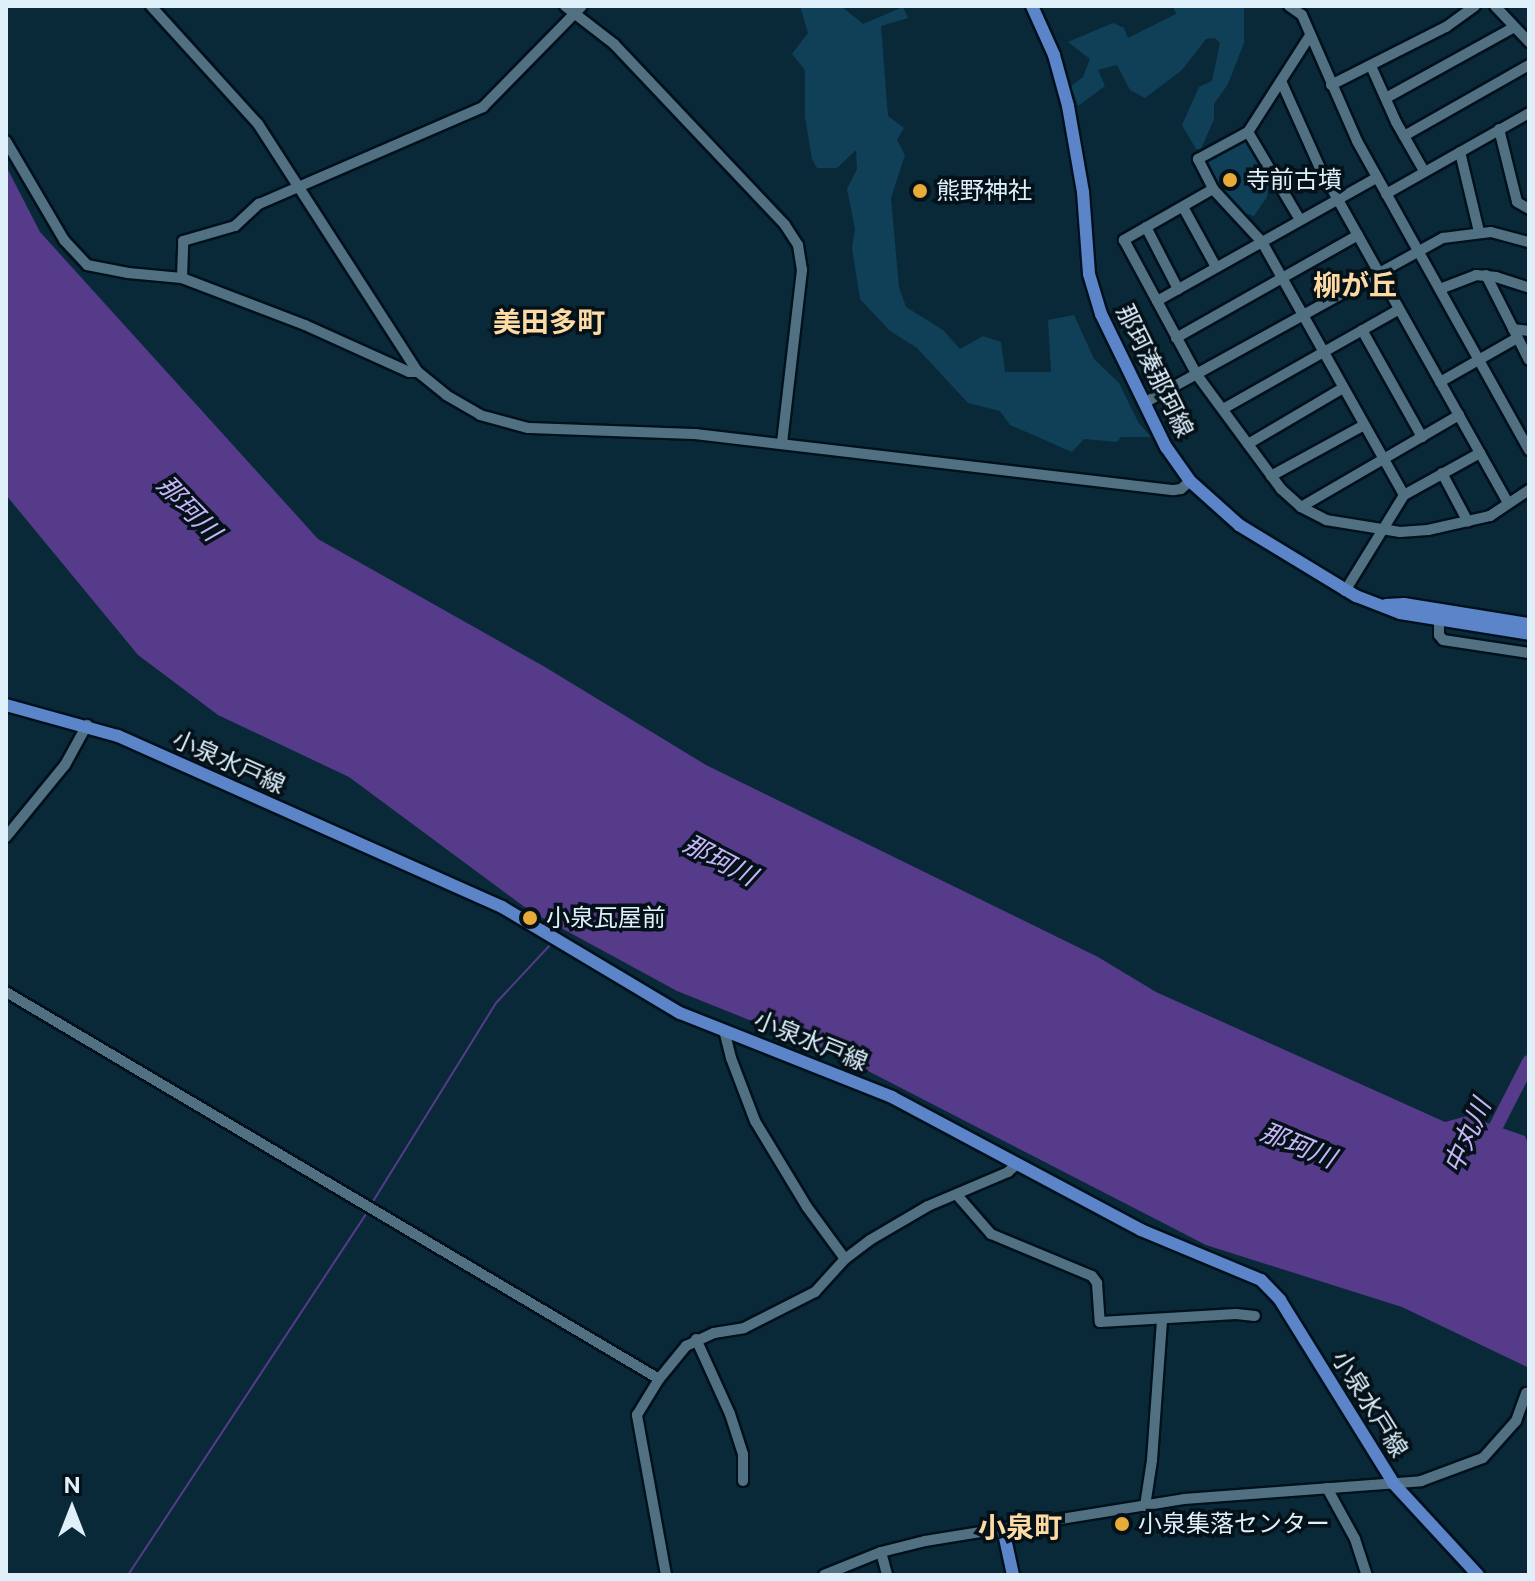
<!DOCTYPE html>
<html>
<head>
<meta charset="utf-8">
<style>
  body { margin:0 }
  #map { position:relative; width:1535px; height:1581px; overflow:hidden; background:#092939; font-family:"Public Sans","Noto Sans JP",sans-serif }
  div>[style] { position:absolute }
  .green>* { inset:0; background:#0f4057 }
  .water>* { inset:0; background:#553b89 }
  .stream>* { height:2px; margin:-1px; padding:0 1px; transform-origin:1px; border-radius:1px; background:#553b89 }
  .river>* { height:14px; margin:-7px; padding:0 7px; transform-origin:7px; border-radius:7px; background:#553b89 }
  .roads { filter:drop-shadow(2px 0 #00111c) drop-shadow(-2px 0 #00111c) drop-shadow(0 2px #00111c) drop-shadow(0 -2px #00111c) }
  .minor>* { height:10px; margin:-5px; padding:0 5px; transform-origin:5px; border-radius:5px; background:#517183 }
  .major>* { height:12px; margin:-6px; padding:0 6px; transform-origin:6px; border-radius:6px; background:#5c84c8 }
  .dots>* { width:22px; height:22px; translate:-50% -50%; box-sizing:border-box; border:4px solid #051118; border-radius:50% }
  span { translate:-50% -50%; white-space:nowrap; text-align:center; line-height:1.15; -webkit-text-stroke:7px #051118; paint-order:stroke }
  .poi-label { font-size:24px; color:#dff0fb }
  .left { translate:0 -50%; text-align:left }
  .street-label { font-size:24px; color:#dff0fb }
  .water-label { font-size:26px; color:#c6b5f7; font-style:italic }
  .quarter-label { font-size:28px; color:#fddaa4; font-weight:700 }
  .frame { position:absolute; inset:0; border:8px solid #dff0fb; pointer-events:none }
  .north { position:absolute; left:32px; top:1469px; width:80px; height:80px; -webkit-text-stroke:6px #051118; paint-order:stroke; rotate:0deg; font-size:22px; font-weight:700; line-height:32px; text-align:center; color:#dff0fb }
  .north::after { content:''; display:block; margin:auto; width:28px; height:36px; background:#dff0fb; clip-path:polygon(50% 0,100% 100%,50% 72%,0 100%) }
</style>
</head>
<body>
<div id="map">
  <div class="green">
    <div style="clip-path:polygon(800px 6px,841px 6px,863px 24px,903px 7px,908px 18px,881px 26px,888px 116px,904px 128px,897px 140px,905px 155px,891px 198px,899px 287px,906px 307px,943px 330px,960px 349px,983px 336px,1001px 342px,1005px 372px,1051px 372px,1048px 320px,1074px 315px,1094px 359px,1119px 383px,1138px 422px,1151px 437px,1121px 437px,1117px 442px,1084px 439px,1072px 452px,1010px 425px,1000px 411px,968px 403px,917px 348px,890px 331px,860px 299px,852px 248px,855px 229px,847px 189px,857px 169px,856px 150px,837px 168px,817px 168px,812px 159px,805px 117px,805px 70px,792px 54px,808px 33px)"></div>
    <div style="clip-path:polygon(1173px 6px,1244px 6px,1244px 43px,1228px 84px,1214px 104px,1214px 119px,1201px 149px,1196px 149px,1182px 125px,1199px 87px,1212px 81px,1220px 43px,1215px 38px,1206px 39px,1182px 70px,1145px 98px,1130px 90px,1117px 65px,1098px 70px,1105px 86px,1078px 106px,1071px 86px,1083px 77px,1090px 59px,1068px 42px,1113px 23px,1124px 28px,1128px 38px,1176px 14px)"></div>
    <div style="clip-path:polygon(1244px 139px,1250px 142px,1269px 177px,1267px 197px,1254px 216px,1238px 211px,1206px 165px,1208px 159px)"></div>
  </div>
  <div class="water">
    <div style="clip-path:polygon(6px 166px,40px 232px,318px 539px,545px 667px,706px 765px,1098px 957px,1156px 992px,1445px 1122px,1467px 1116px,1525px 1136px,1529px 1146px,1529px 1368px,1402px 1307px,1206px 1245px,839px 1056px,677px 991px,530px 911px,349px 777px,218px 715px,138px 655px,6px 495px)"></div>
  </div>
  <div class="stream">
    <div style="left:372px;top:1203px;width:235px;rotate:-58.2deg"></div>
    <div style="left:496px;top:1003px;width:82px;rotate:-47deg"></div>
    <div style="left:128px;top:1575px;width:435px;rotate:-56.6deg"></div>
  </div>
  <div class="river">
    <div style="left:1488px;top:1142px;width:90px;rotate:-62.9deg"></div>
  </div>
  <div class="roads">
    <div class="minor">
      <div style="left:151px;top:6px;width:159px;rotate:47.8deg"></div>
      <div style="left:258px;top:124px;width:295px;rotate:57.2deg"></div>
      <div style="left:418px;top:372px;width:36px;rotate:39deg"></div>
      <div style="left:446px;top:395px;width:39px;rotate:30deg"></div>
      <div style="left:480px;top:415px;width:50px;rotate:15.2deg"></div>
      <div style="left:528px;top:428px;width:167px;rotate:2.1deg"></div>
      <div style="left:695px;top:434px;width:482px;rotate:6.7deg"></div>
      <div style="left:1174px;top:490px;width:7px;rotate:-8deg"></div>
      <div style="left:1181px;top:489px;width:12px;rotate:-42deg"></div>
      <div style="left:565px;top:6px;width:62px;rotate:37.8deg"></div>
      <div style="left:614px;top:44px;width:249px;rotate:46.6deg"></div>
      <div style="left:785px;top:225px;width:24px;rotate:57deg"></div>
      <div style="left:798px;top:245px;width:25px;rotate:81deg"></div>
      <div style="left:802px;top:270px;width:175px;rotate:96.6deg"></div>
      <div style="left:1289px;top:6px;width:16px;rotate:35deg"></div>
      <div style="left:1302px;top:15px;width:137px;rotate:66.4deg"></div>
      <div style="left:1357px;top:141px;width:354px;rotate:60.9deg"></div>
      <div style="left:1495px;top:6px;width:50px;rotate:46.6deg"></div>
      <div style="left:1309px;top:37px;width:113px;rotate:122.7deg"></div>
      <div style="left:1248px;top:132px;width:57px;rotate:151.6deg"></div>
      <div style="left:1198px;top:159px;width:34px;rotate:63deg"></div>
      <div style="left:1213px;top:189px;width:72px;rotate:47.2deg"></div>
      <div style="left:1262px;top:242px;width:290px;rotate:60.7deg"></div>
      <div style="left:1371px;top:66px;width:61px;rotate:65.9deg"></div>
      <div style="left:1396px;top:122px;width:56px;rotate:60.3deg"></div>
      <div style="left:1281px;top:81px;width:93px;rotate:65.9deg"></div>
      <div style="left:1319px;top:166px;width:386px;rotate:60.7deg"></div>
      <div style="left:1331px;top:85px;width:129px;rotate:-26.8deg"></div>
      <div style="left:1446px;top:27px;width:36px;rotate:-36deg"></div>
      <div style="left:1386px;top:98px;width:145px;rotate:-28.9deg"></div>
      <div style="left:1499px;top:129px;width:75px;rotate:76.1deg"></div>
      <div style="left:1517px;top:202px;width:14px;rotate:30deg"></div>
      <div style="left:1248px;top:132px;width:102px;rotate:59.4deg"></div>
      <div style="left:1404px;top:136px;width:144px;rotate:-29.6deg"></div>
      <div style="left:6px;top:141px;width:115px;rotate:59.6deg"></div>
      <div style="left:64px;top:240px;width:34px;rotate:47deg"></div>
      <div style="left:87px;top:265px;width:42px;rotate:11deg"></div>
      <div style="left:128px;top:273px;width:54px;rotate:5.3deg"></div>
      <div style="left:182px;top:278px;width:132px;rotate:20.9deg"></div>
      <div style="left:305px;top:325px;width:114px;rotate:24.3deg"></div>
      <div style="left:409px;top:372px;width:9px"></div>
      <div style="left:1460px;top:152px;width:82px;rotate:76.6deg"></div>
      <div style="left:1213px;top:189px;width:103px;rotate:150.2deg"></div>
      <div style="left:1124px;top:240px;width:153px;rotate:61.6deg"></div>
      <div style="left:1197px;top:375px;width:142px;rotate:53.6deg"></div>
      <div style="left:1281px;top:489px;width:27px;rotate:42deg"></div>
      <div style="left:1301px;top:507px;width:28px;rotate:27deg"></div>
      <div style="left:1326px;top:520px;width:75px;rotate:9.2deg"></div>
      <div style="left:1400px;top:532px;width:28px;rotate:-4deg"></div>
      <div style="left:1428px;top:530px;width:64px;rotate:-12.7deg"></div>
      <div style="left:1490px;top:516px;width:47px;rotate:-33.7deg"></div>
      <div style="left:1386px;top:194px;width:164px;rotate:-29.5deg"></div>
      <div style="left:1183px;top:207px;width:68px;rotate:61.2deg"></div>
      <div style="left:1146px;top:227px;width:70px;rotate:62.7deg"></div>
      <div style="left:1486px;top:275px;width:95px;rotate:63.2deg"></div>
      <div style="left:182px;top:278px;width:37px;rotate:-88deg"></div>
      <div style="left:183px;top:241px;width:54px;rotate:-16.1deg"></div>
      <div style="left:235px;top:226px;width:33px;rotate:-43deg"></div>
      <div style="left:259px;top:204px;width:244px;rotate:-23.4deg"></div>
      <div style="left:483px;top:107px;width:141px;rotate:-45.6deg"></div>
      <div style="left:1440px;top:289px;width:39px;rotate:-21deg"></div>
      <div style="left:1476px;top:275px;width:20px;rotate:6deg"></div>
      <div style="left:1496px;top:277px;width:35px;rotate:18deg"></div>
      <div style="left:1157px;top:301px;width:251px;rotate:-29.3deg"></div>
      <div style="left:1513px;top:329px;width:16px;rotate:7deg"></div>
      <div style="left:1362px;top:330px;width:123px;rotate:60.7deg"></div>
      <div style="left:1176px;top:338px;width:209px;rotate:-29.5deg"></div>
      <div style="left:1440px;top:382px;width:89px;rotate:-29.7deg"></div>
      <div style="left:1144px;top:403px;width:342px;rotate:-28.9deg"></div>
      <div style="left:1443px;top:238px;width:48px;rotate:-7.1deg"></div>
      <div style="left:1491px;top:232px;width:39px;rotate:15deg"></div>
      <div style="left:1223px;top:409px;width:201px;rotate:-29.5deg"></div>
      <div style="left:1248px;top:444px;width:110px;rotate:-30.5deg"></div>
      <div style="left:1442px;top:473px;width:55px;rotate:62deg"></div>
      <div style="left:1271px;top:476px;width:106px;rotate:-28.7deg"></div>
      <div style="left:1301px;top:507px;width:183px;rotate:-30.2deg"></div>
      <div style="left:1345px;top:591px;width:113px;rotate:-58.4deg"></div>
      <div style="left:1404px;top:495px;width:87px;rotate:-28.9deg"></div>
      <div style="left:1439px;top:620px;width:15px;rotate:90deg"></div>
      <div style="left:1439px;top:635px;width:6px;rotate:51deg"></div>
      <div style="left:1443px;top:640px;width:87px;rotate:8.6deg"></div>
      <div style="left:6px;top:837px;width:93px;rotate:-50.7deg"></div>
      <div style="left:65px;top:765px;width:46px;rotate:-61.2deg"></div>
      <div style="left:6px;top:992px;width:759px;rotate:30.65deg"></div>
      <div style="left:724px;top:1030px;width:29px;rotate:76deg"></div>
      <div style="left:731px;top:1058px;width:67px;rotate:69.1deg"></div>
      <div style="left:755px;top:1121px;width:100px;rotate:58.8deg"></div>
      <div style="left:807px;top:1207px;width:64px;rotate:53.8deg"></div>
      <div style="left:957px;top:1195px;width:52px;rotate:48.9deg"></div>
      <div style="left:991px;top:1234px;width:109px;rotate:22.6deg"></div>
      <div style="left:1092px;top:1276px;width:9px;rotate:54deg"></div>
      <div style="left:1097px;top:1283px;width:39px;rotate:86deg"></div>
      <div style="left:1100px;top:1322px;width:136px;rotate:-3.4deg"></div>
      <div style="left:1236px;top:1314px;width:19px;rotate:6deg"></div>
      <div style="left:696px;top:1339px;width:82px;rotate:65.6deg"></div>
      <div style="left:730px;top:1414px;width:42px;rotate:72deg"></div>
      <div style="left:743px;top:1454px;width:27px;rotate:90deg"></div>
      <div style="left:1327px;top:1488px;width:58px;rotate:61.2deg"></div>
      <div style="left:1355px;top:1539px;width:38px;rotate:72deg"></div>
      <div style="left:1145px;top:1506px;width:47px;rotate:-81.3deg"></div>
      <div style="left:1152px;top:1460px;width:141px;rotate:-85.9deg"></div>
      <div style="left:881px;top:1552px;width:24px;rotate:75deg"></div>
      <div style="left:666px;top:1575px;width:163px;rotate:-100.3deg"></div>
      <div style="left:637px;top:1415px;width:42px;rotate:-58.6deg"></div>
      <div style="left:659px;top:1379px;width:43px;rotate:-50.7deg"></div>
      <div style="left:686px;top:1346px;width:31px;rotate:-25deg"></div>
      <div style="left:714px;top:1333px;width:30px;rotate:-9deg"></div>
      <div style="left:744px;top:1328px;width:80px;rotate:-26.9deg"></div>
      <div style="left:815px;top:1292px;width:45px;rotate:-47.7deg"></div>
      <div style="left:845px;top:1259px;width:31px;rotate:-37deg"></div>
      <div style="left:870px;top:1240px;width:67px;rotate:-30.4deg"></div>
      <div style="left:928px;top:1206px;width:87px;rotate:-23deg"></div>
      <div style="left:1008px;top:1172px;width:12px;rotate:-42deg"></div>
      <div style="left:824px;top:1575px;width:61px;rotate:-22deg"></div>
      <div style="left:881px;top:1552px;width:45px;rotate:-14deg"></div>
      <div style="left:925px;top:1541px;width:262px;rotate:-9.2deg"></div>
      <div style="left:1184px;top:1499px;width:238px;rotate:-4.3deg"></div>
      <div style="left:1421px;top:1481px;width:66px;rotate:-20.4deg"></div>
      <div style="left:1483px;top:1458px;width:50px;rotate:-48.3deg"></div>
      <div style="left:1516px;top:1421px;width:30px;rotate:-70deg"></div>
    </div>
    <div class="major">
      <div style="left:1032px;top:6px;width:54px;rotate:65.8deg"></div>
      <div style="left:1054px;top:55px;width:53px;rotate:74.6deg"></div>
      <div style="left:1068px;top:106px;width:87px;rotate:80.1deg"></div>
      <div style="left:1083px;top:192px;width:82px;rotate:85.8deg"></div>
      <div style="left:1089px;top:274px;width:42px;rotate:73.3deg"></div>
      <div style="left:1101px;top:314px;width:148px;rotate:64deg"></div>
      <div style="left:1166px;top:447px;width:42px;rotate:54.8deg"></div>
      <div style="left:1190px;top:481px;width:66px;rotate:41.9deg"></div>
      <div style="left:1239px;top:525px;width:137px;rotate:31.3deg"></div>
      <div style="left:1356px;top:596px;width:47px;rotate:21.1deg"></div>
      <div style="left:1400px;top:613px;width:131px;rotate:9.2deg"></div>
      <div style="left:1386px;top:605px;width:18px;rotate:-3deg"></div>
      <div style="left:1404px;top:604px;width:127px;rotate:9.1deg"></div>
      <div style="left:6px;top:705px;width:116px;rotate:15.5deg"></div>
      <div style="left:118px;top:736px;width:420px;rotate:24deg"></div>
      <div style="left:502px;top:907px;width:207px;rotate:30.8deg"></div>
      <div style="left:680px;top:1013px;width:228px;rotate:21.6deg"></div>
      <div style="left:892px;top:1097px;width:282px;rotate:28.1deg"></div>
      <div style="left:1141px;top:1230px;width:130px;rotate:22.6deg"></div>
      <div style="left:1261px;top:1280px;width:28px;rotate:46deg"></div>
      <div style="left:1280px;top:1300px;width:216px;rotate:58.2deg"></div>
      <div style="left:1394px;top:1484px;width:124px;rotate:47.3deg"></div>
      <div style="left:1003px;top:1529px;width:47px;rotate:77.7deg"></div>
    </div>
  </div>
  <div class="dots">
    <div style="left:1230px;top:180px;background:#e9ab38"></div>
    <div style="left:920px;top:191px;background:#e9ab38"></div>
    <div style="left:530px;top:918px;background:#e9ab38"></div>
    <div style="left:1122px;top:1524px;background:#e9ab38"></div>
  </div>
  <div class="poi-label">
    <span class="left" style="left:1246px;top:180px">寺前古墳</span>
    <span class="left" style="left:936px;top:191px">熊野神社</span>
    <span class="left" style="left:546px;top:918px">小泉瓦屋前</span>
    <span class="left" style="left:1138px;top:1524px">小泉集落センター</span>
  </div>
  <div class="street-label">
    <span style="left:1155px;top:371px;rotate:64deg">那珂湊那珂線</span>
    <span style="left:229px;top:762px;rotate:24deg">小泉水戸線</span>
    <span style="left:811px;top:1041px;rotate:22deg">小泉水戸線</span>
    <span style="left:1370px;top:1404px;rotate:58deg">小泉水戸線</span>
  </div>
  <div class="water-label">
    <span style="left:189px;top:508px;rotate:46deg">那珂川</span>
    <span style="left:720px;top:860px;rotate:28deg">那珂川</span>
    <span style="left:1467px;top:1136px;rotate:-66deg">中丸川</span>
    <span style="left:1298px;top:1145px;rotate:22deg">那珂川</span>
  </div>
  <div class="quarter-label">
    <span style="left:1355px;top:285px">柳が丘</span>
    <span style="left:549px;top:322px">美田多町</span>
    <span style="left:1020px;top:1527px">小泉町</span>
  </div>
  <div class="frame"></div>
  <div class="north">N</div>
</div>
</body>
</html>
